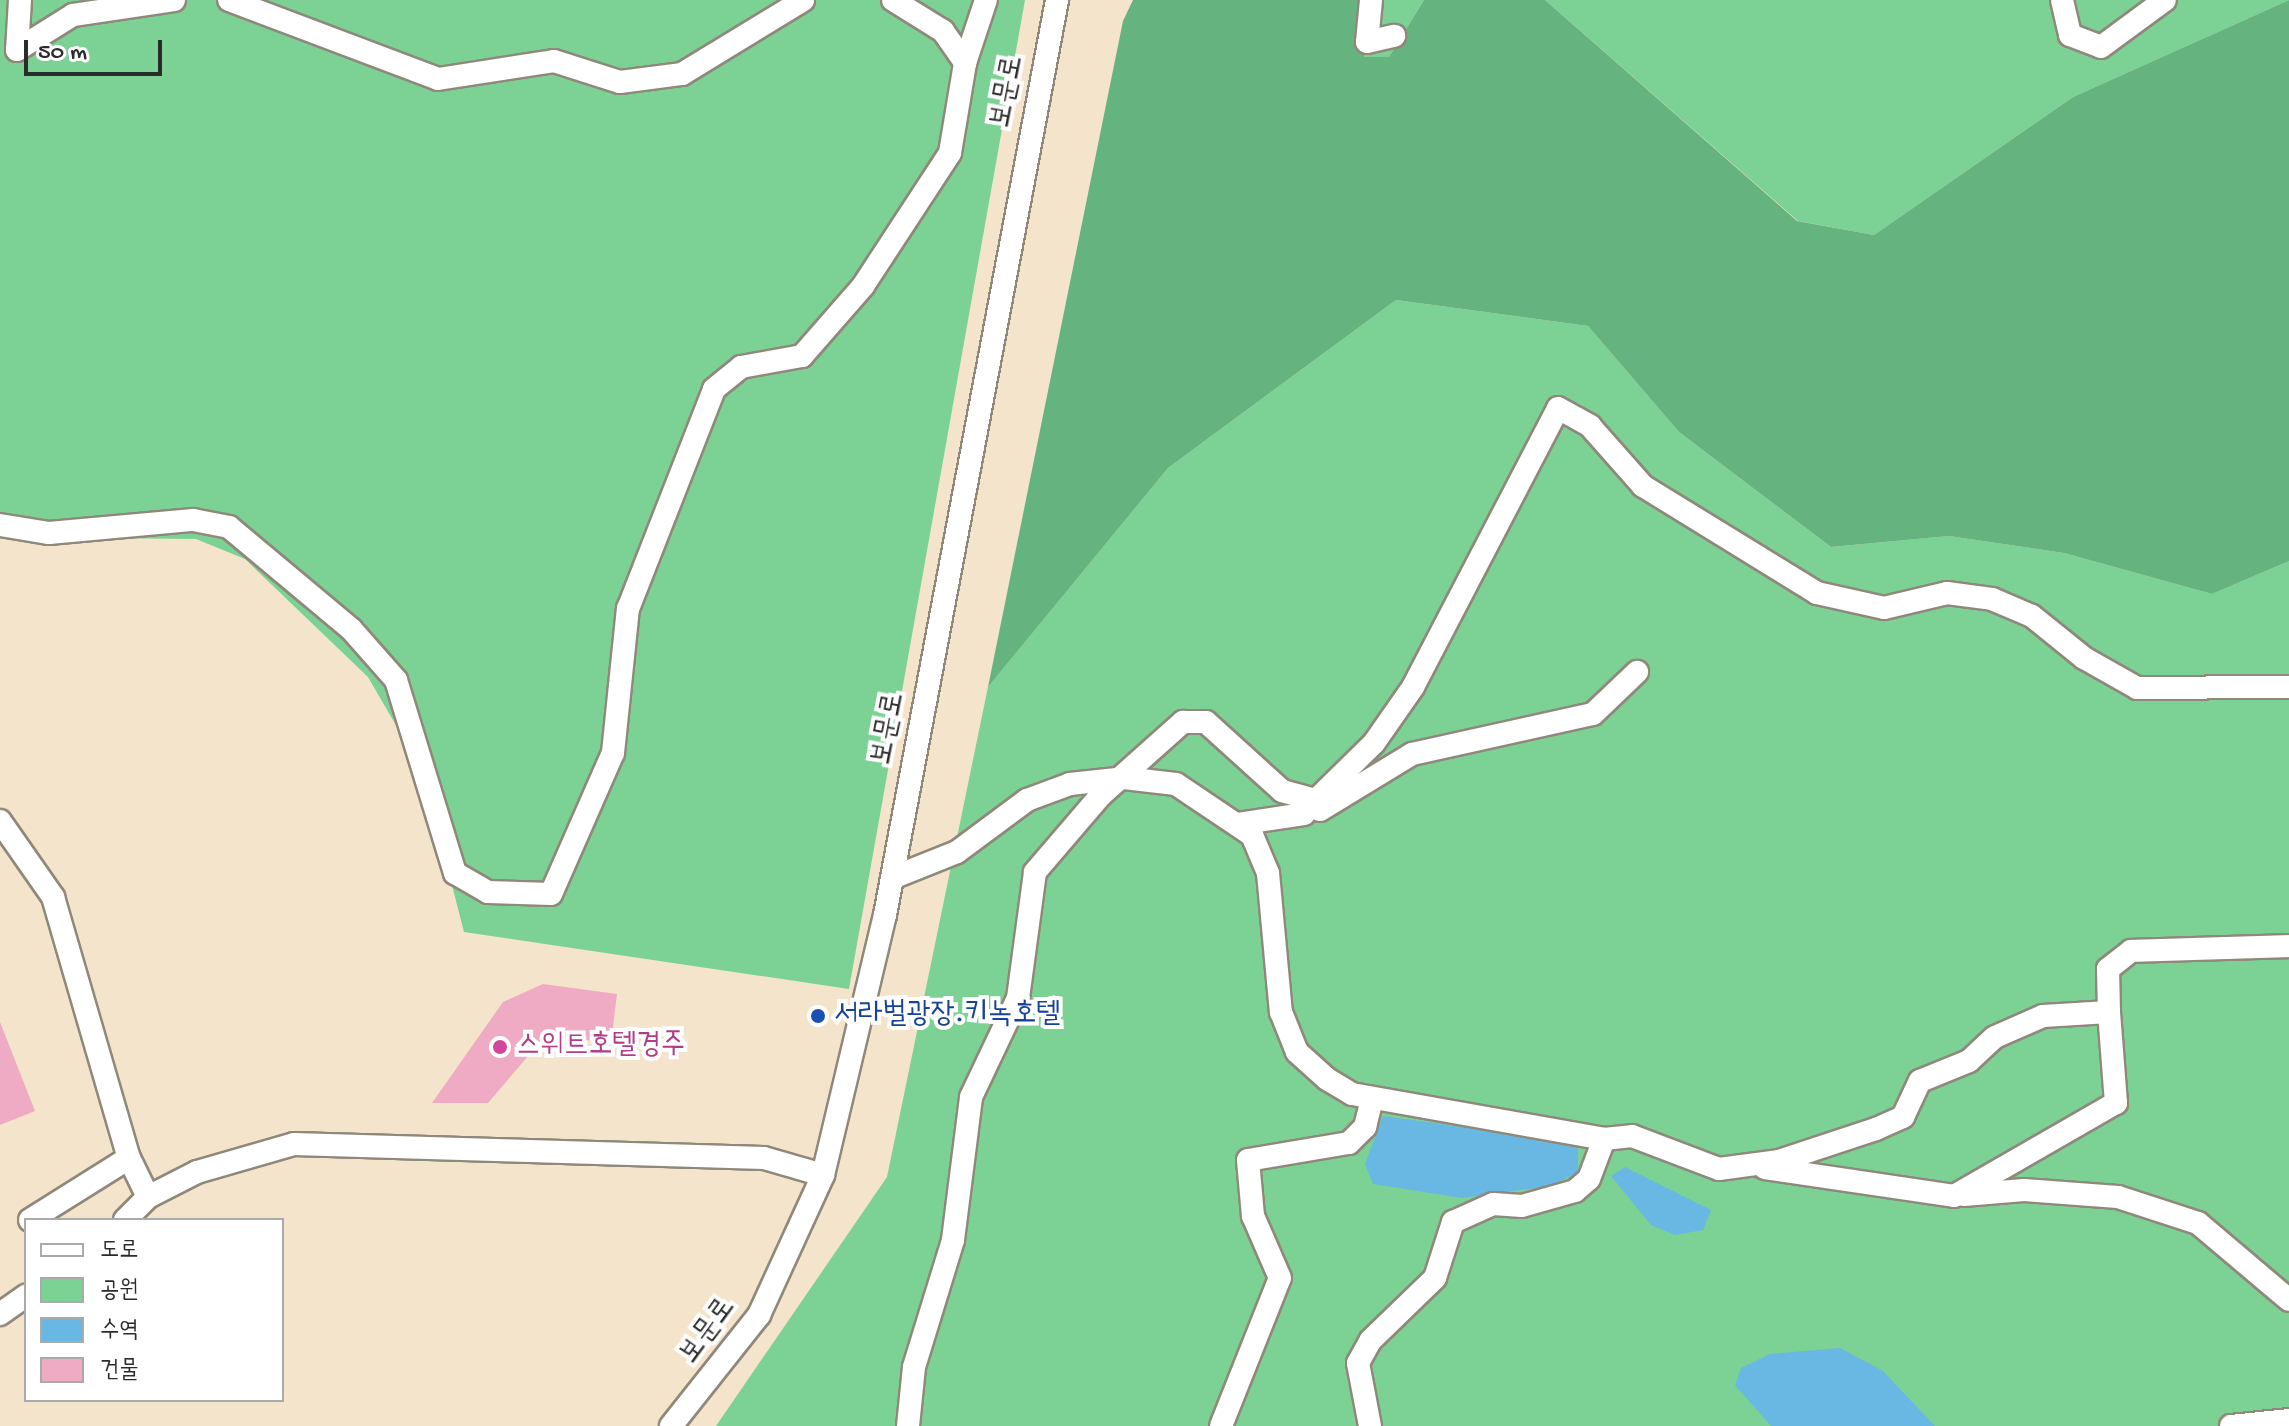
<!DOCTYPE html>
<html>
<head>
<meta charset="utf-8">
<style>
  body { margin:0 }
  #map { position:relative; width:2289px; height:1426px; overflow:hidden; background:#f3e4cb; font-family:"Gochi Hand","Poor Story",sans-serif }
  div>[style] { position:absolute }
  .green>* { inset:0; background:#7cd194 }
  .forest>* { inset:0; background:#65b37e }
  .water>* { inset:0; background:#69b8e3 }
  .building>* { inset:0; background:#efabc4 }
  .roads { filter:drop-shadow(2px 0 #8f887b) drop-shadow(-2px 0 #8f887b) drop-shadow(0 2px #8f887b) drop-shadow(0 -2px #8f887b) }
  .minor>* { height:22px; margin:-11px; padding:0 11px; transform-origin:11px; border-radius:11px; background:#fff }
  .dots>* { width:22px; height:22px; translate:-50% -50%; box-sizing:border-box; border:4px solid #fff; border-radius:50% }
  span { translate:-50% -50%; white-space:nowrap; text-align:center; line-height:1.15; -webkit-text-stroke:8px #fff; paint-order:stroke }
  .street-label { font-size:30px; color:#2b2b2b }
  .transit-label { font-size:30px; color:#164399 }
  .left { translate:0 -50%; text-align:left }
  .hotel-label { font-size:30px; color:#b23c85 }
  .legend { position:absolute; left:24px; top:1218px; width:260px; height:184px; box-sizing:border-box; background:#fff; border:2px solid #aaa; margin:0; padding:10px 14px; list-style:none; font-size:24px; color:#2b2b2b }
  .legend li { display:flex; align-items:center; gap:16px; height:40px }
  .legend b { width:40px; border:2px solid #aaa }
  .scale { position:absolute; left:24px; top:40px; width:138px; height:36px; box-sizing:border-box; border:4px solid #2b2b2b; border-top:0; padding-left:10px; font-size:24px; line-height:28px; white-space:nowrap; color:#2b2b2b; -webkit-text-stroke:6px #fff; paint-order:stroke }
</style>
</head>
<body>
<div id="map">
  <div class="green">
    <div style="clip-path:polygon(0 0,1025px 0,849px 989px,464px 932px,423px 772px,368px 677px,245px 559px,196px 539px,0 537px)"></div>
    <div style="clip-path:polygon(1364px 0,1424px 0,1389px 57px,1364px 57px)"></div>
    <div style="clip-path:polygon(1545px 0,2289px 0,2073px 97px,1874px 235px,1798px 221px)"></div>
    <div style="clip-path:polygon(1396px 300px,1588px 326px,1679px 432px,1831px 547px,1949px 536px,2064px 553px,2212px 594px,2289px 561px,2289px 1426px,716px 1426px,887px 1177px,988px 687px,1168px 468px)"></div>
  </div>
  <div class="forest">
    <div style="clip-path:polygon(1133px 0,1364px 0,1364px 57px,1389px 57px,1424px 0,1545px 0,1797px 221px,1874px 235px,2073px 97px,2289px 0,2289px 561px,2212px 594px,2064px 553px,1949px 536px,1831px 547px,1679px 432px,1588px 326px,1396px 300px,1168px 468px,988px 687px,1123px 21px)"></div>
  </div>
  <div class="water">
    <div style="clip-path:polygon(1383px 1116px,1578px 1143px,1578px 1172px,1551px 1186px,1462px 1198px,1373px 1184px,1365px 1164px)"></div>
    <div style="clip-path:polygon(1625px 1167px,1711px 1210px,1703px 1230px,1675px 1235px,1651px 1225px,1611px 1176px)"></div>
    <div style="clip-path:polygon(1840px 1348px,1883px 1371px,1935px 1426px,1771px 1426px,1735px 1385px,1741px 1368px,1770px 1354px)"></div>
  </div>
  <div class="building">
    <div style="clip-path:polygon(543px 984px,617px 994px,611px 1043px,546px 1035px,488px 1103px,432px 1103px,503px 1002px)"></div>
    <div style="clip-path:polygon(0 1022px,35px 1111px,0 1125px)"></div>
  </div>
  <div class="roads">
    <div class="minor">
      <div style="left:20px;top:0;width:50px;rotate:93.4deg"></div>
      <div style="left:17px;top:50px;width:66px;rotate:-32deg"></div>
      <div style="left:73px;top:15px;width:102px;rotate:-8.4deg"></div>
      <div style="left:229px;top:0;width:223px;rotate:20.7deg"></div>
      <div style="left:438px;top:79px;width:117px;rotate:-8.8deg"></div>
      <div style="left:554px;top:61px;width:69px;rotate:17.7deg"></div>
      <div style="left:620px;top:82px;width:63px;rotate:-7.4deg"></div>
      <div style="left:682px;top:74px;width:142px;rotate:-31.4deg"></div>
      <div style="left:893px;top:0;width:59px;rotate:31.8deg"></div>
      <div style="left:943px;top:31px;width:39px;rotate:55deg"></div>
      <div style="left:965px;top:63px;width:66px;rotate:-71.6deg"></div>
      <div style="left:1371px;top:0;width:42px;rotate:95.4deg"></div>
      <div style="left:1367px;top:42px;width:28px;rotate:-13deg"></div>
      <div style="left:2062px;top:0;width:36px;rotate:77deg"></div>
      <div style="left:2070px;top:35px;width:33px;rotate:21deg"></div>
      <div style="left:2101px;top:47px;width:79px;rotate:-36.3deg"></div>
      <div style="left:0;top:525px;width:50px;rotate:9.3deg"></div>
      <div style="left:49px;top:533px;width:145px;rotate:-5.2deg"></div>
      <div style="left:193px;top:520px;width:37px;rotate:11deg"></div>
      <div style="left:229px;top:527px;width:159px;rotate:39.9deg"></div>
      <div style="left:351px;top:629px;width:68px;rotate:48.6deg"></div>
      <div style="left:396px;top:680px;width:202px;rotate:73deg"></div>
      <div style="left:455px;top:873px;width:38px;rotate:30deg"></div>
      <div style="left:488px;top:892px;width:63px;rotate:1.8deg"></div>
      <div style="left:551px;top:894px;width:154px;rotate:-66.3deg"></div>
      <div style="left:613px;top:753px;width:145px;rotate:-84.1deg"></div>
      <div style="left:628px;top:609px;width:236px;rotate:-68.6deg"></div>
      <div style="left:714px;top:389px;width:35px;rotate:-39deg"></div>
      <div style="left:741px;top:367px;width:62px;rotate:-10.2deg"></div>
      <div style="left:802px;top:356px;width:93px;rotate:-48.9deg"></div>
      <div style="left:863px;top:286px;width:159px;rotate:-56.8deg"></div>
      <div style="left:950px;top:153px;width:91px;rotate:-80.5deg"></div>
      <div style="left:1316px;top:800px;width:81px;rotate:-44.5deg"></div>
      <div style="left:1374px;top:743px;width:68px;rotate:-55.1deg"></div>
      <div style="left:1413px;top:687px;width:314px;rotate:-62.5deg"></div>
      <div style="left:1558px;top:408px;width:37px;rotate:29deg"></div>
      <div style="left:1590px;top:426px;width:80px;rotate:48.5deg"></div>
      <div style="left:1643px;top:486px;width:204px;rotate:31.6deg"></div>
      <div style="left:1817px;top:593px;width:69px;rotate:12.6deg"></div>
      <div style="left:1884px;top:608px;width:65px;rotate:-13.4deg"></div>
      <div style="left:1947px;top:593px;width:45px;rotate:7.6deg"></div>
      <div style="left:1992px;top:599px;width:43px;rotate:23deg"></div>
      <div style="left:2032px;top:616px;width:67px;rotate:38.9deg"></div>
      <div style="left:2084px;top:658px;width:61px;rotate:29.5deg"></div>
      <div style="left:2137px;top:688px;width:152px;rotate:-0.4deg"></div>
      <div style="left:1320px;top:810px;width:108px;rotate:-31.3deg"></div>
      <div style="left:1412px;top:754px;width:185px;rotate:-12.5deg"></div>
      <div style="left:1593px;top:714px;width:61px;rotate:-43.7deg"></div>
      <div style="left:0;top:821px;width:93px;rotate:55.1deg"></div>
      <div style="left:53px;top:897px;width:272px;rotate:73.8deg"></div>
      <div style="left:129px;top:1158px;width:43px;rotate:64deg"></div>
      <div style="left:892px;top:878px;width:70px;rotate:-21.8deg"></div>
      <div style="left:957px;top:852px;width:87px;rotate:-36.6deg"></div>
      <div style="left:1027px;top:800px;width:46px;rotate:-20.4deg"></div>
      <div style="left:1070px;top:784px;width:54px;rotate:-6.3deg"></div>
      <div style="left:1124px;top:778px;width:52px;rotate:6.6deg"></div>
      <div style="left:1176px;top:784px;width:92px;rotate:33.9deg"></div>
      <div style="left:1252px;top:835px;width:41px;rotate:67.2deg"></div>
      <div style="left:1268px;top:873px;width:140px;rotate:84.7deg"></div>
      <div style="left:1281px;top:1012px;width:43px;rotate:68.2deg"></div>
      <div style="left:1297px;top:1052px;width:40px;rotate:42deg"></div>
      <div style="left:1327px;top:1079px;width:29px;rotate:31deg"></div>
      <div style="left:1352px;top:1094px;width:256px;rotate:10.1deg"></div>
      <div style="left:1604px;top:1139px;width:28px;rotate:-6deg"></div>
      <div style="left:1632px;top:1136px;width:93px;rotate:20.8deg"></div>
      <div style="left:1719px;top:1169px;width:61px;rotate:-7.6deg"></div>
      <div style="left:1779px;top:1161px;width:102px;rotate:-18.3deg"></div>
      <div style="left:1876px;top:1129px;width:30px;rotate:-24deg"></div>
      <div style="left:1903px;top:1117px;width:40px;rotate:-65deg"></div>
      <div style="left:1920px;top:1081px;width:53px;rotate:-22.2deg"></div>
      <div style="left:1969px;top:1061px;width:35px;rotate:-43deg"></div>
      <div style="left:1995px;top:1037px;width:52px;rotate:-23.6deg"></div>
      <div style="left:2043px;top:1016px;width:66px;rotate:-3.5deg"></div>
      <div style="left:2109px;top:1012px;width:43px;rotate:-91.3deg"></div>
      <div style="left:2108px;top:969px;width:29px;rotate:-38deg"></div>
      <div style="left:2131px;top:951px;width:158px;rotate:-1.8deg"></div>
      <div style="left:1765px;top:1168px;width:191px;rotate:8.4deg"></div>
      <div style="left:1954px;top:1196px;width:187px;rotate:-29.9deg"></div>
      <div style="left:2116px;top:1103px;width:91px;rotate:-94.4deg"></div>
      <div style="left:1964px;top:1195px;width:60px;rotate:-4.8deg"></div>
      <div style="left:2024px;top:1190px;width:94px;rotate:4.3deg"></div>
      <div style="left:2118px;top:1197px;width:84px;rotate:18deg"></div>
      <div style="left:2198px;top:1223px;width:119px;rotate:40.2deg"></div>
      <div style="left:30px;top:1220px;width:117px;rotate:-32.1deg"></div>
      <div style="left:125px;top:1220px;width:33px;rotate:-45deg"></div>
      <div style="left:148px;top:1197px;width:55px;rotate:-27deg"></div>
      <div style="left:197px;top:1172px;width:101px;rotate:-16.1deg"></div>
      <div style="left:294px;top:1144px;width:470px;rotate:1.7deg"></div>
      <div style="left:764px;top:1158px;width:61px;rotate:16.1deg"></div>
      <div style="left:0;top:1314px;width:32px;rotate:-35deg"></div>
      <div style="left:671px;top:1426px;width:142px;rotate:-51.6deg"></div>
      <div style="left:759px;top:1315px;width:154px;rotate:-65.4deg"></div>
      <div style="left:823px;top:1175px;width:267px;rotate:-76.6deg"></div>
      <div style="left:885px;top:915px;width:931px;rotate:-79.35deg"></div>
      <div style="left:908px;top:1426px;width:59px;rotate:-84.2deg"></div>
      <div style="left:914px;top:1367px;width:133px;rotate:-72.9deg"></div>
      <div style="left:953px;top:1240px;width:144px;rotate:-82.8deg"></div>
      <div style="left:971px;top:1097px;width:110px;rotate:-64.6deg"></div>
      <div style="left:1018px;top:998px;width:127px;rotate:-82.3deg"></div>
      <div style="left:1035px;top:872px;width:101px;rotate:-49.4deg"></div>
      <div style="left:1101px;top:795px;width:110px;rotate:-41.7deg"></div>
      <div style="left:1183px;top:722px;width:23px"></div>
      <div style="left:1206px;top:722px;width:103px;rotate:42.2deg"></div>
      <div style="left:1282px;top:791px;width:35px;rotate:15deg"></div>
      <div style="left:1316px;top:800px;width:18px;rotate:131deg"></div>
      <div style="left:1304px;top:814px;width:68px;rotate:171.5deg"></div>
      <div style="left:1221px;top:1426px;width:159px;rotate:-68.3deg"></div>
      <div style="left:1280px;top:1278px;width:68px;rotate:-113.5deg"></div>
      <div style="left:1253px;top:1216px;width:56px;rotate:-95.1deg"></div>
      <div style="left:1248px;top:1160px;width:102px;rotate:-9.6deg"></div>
      <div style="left:1349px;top:1143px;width:23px;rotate:-45deg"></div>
      <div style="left:1365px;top:1127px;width:30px;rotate:-76deg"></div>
      <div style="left:1370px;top:1426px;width:64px;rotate:-100.8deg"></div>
      <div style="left:1358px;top:1363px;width:26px;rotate:-61deg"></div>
      <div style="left:1371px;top:1340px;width:89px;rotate:-44.1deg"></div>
      <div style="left:1435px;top:1278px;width:59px;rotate:-72.2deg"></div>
      <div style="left:1453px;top:1222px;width:44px;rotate:-24.2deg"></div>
      <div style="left:1493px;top:1204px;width:29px;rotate:4deg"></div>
      <div style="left:1522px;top:1206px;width:55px;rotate:-15.8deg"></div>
      <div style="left:1575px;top:1191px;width:18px;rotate:-41deg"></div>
      <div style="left:1589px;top:1179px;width:43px;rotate:-69.4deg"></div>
      <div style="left:2231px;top:1426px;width:58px;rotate:-5.9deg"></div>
    </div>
  </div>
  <div class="dots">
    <div style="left:818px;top:1016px;background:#1a4fb4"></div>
    <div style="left:500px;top:1047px;background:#d1479c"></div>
  </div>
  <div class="street-label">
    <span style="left:1009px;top:92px;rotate:-79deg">보문로</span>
    <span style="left:890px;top:729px;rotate:-79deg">보문로</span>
    <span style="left:709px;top:1332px;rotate:-54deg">보문로</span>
  </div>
  <div class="transit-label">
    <span class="left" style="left:834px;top:1016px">서라벌광장.키녹호텔</span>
  </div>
  <div class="hotel-label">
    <span class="left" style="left:516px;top:1047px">스위트호텔경주</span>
  </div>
  <ul class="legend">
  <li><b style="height:10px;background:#fff"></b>도로</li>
  <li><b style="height:22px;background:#7cd194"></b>공원</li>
  <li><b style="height:22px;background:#69b8e3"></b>수역</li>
  <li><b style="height:22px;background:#efabc4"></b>건물</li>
  </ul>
  <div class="scale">50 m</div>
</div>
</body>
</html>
